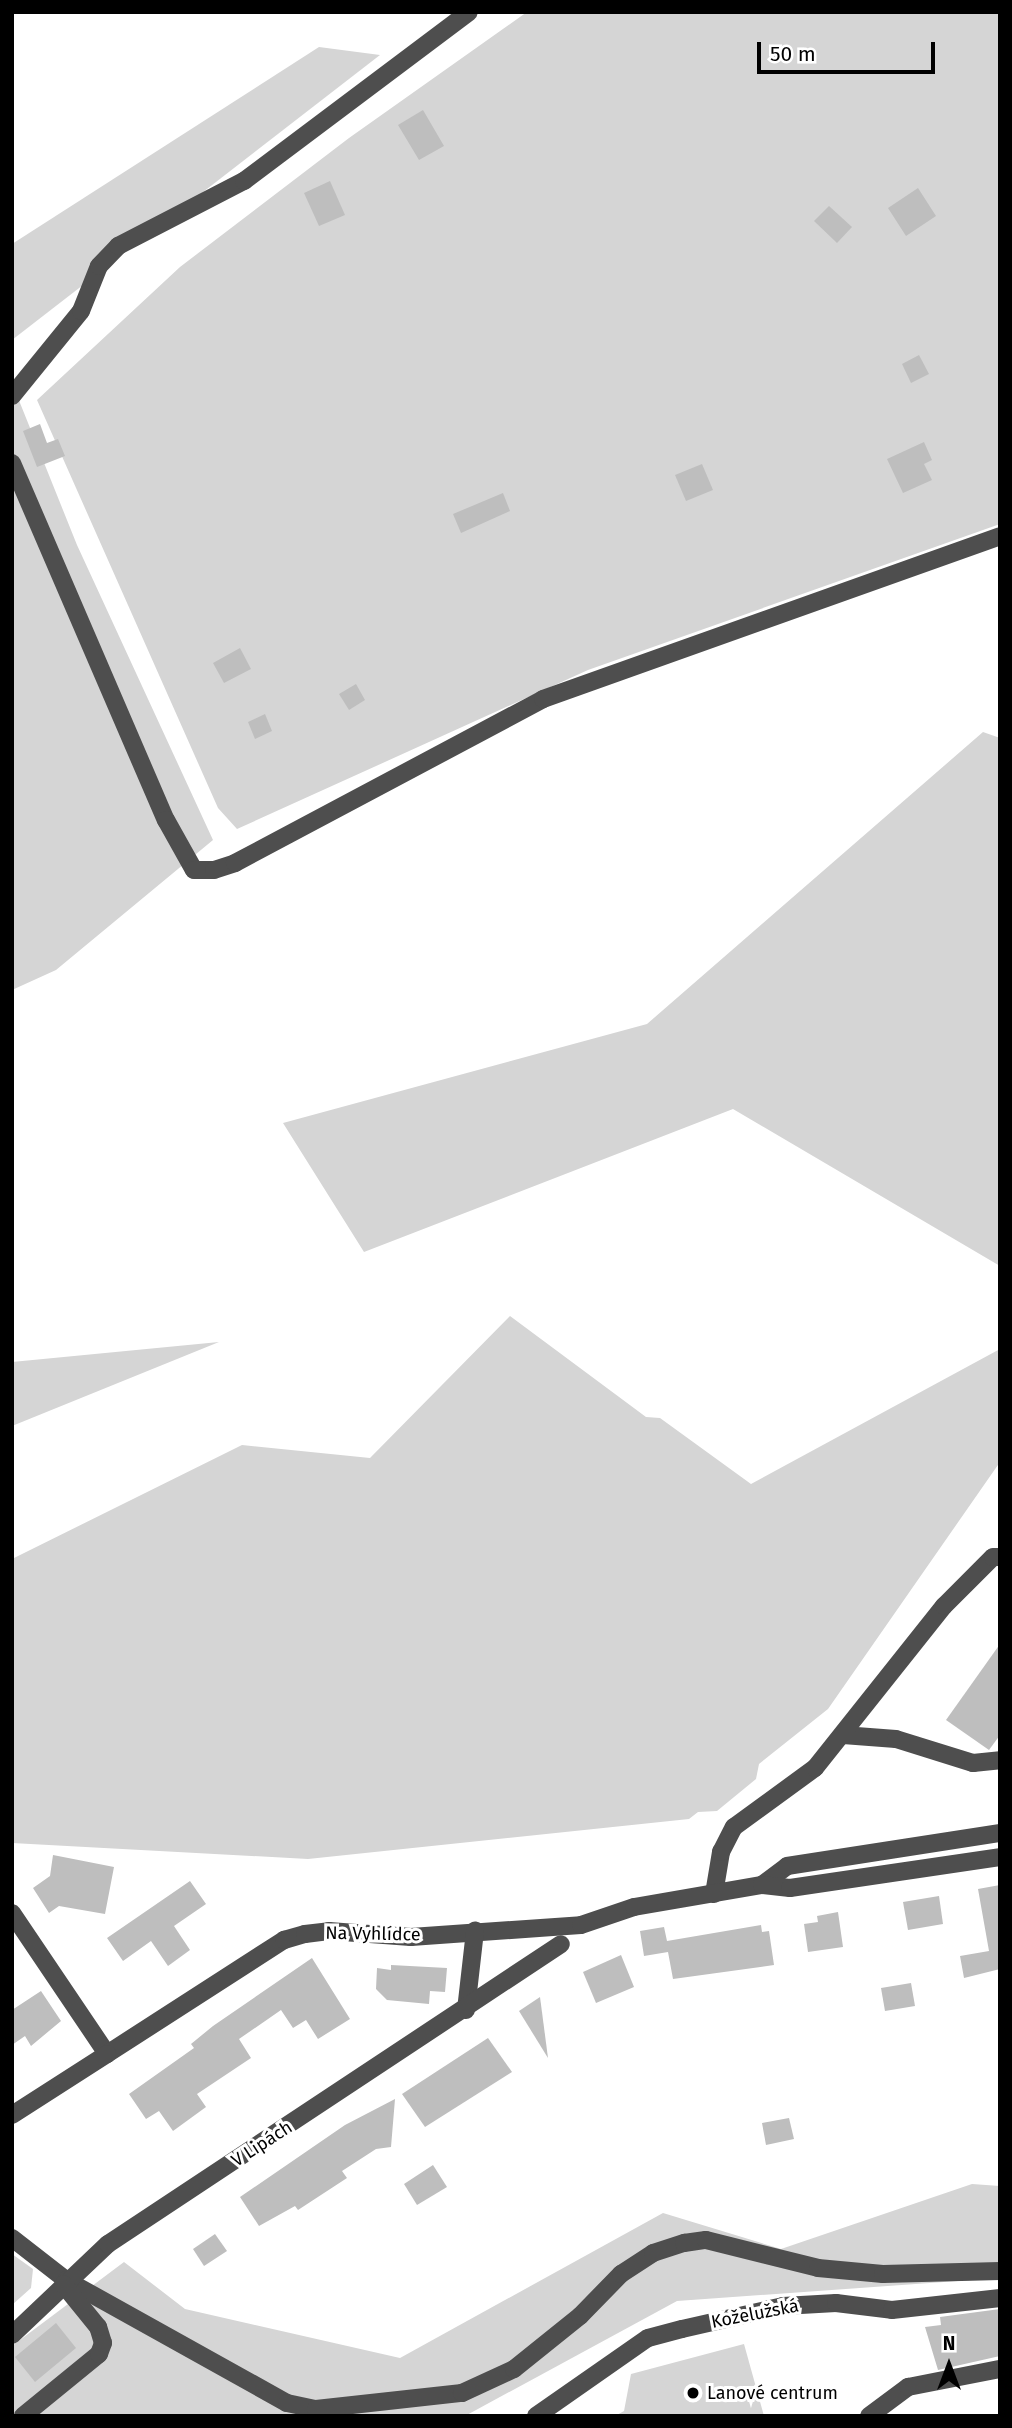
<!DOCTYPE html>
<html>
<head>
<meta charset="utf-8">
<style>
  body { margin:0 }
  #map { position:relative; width:1012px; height:2428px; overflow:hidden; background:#fff; font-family:"Fira Sans",sans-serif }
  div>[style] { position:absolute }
  .green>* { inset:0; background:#d5d5d5 }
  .building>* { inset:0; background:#bebebe }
  .minor>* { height:18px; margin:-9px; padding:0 9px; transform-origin:9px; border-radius:9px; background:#4e4e4e }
  .dots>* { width:19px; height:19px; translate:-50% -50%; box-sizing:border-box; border:4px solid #fff; border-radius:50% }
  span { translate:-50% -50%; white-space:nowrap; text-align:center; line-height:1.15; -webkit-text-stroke:6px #fff; paint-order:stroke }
  .street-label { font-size:18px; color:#000 }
  .poi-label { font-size:18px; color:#000 }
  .left { translate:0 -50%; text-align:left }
  .frame { position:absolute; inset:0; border:14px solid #000; pointer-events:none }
  .north { position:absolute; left:914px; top:2330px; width:70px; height:70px; -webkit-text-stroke:5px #fff; paint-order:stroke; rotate:0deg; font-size:19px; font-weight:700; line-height:28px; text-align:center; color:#000 }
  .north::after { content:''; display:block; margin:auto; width:24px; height:32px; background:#000; clip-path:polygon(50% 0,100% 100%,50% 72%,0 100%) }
  .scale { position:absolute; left:757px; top:42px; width:178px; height:32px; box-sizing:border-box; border:4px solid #000; border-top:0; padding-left:9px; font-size:21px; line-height:24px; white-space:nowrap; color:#000; -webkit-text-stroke:5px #fff; paint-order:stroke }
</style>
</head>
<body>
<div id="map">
  <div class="green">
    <div style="clip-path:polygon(527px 12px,1000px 12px,1000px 524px,588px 670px,237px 829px,218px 808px,37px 400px,180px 267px,349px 138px)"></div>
    <div style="clip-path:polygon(319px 47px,380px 55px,12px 340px,12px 244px)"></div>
    <div style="clip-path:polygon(12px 383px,77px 545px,213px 840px,56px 970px,12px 990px)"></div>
    <div style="clip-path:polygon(983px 732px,1000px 738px,1000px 1266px,733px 1109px,364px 1252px,283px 1123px,647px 1024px)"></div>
    <div style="clip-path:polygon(510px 1316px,646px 1417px,660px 1418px,751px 1484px,1000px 1349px,1000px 1462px,828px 1709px,759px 1764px,756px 1779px,717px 1811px,698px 1812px,689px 1819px,308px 1859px,12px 1843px,12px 1559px,242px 1445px,370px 1458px)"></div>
    <div style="clip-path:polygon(219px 1342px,12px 1426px,12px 1362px)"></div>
    <div style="clip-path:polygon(972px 2184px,1000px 2186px,1000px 2278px,677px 2301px,465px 2416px,12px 2416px,12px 2346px,124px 2262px,185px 2309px,400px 2358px,663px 2213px,781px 2249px)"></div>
    <div style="clip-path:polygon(12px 2254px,33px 2269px,31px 2288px,12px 2305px)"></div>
    <div style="clip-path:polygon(744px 2344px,764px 2416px,615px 2416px,624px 2411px,631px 2374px)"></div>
  </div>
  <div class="building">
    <div style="clip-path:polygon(423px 110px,444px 146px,419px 160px,398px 125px)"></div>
    <div style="clip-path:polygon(330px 181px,345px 215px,319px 226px,304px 193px)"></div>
    <div style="clip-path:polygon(918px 188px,936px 216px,906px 236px,888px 208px)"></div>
    <div style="clip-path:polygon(829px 206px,852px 227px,837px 243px,814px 221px)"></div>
    <div style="clip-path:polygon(919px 355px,929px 374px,911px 383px,902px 364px)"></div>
    <div style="clip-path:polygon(40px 424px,47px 443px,58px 439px,65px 456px,37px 467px,23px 431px)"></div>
    <div style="clip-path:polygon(924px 442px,932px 460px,924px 464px,932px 480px,903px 493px,887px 459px)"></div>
    <div style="clip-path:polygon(702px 464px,713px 490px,686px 501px,675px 475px)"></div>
    <div style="clip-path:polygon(503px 493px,510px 511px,461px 533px,453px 514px)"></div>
    <div style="clip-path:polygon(240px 648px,251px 669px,224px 683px,213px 663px)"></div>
    <div style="clip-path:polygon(356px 684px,365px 700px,349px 710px,339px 694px)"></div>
    <div style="clip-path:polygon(265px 714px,272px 731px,255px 739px,248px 722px)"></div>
    <div style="clip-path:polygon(1000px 1644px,1000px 1735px,989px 1750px,946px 1720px)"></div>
    <div style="clip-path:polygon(53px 1855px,114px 1867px,105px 1914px,59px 1906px,49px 1913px,33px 1888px,50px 1876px)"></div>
    <div style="clip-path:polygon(190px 1881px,206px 1904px,174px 1926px,190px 1950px,168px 1966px,151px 1941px,123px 1961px,107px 1938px)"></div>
    <div style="clip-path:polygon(1000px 1885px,1000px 1969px,964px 1978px,960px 1956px,989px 1951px,978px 1889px)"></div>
    <div style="clip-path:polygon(939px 1896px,943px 1924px,908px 1930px,903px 1902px)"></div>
    <div style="clip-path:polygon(838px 1912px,843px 1947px,808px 1952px,804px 1924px,818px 1922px,817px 1916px)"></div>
    <div style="clip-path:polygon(761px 1925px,762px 1932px,769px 1931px,774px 1965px,673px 1979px,668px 1952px,644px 1956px,640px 1931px,664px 1927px,667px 1941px)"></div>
    <div style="clip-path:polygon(621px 1955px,634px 1987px,596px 2003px,583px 1972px)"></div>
    <div style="clip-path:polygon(312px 1958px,350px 2019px,318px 2039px,306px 2020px,293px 2028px,281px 2010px,239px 2039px,251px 2058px,197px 2094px,206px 2107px,173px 2131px,159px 2111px,146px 2119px,129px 2094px,194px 2048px,191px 2044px,213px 2026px)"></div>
    <div style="clip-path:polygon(391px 1965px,447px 1968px,445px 1992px,430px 1991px,429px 2004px,387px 2000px,376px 1989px,377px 1968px,391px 1970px)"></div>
    <div style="clip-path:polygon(911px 1983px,915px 2006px,885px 2011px,881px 1988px)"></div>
    <div style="clip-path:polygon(41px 1991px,61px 2021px,31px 2046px,25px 2036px,12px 2045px,12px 2010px)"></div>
    <div style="clip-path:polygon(540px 1997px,548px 2058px,519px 2011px)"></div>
    <div style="clip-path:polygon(488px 2038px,512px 2072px,425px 2127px,402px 2094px)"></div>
    <div style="clip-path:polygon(395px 2099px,391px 2147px,376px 2149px,342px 2171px,347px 2178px,298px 2210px,295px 2206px,259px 2226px,240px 2197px,345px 2125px)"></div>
    <div style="clip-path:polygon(789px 2118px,794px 2139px,766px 2145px,762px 2123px)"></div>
    <div style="clip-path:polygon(433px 2165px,447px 2187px,417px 2205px,404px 2184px)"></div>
    <div style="clip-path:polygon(215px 2234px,227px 2251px,204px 2266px,193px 2249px)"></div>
    <div style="clip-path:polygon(1000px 2309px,1000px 2356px,938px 2370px,925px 2327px,941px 2325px,940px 2317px)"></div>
    <div style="clip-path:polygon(56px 2323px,76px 2348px,35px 2382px,15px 2357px)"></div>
  </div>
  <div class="minor">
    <div style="left:12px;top:396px;width:109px;rotate:-50.9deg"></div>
    <div style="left:81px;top:311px;width:48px;rotate:-68.2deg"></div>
    <div style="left:99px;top:266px;width:28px;rotate:-46deg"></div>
    <div style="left:118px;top:246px;width:142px;rotate:-27.3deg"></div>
    <div style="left:244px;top:181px;width:281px;rotate:-36.9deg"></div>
    <div style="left:12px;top:463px;width:389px;rotate:66.7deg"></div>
    <div style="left:166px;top:820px;width:57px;rotate:60.8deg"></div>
    <div style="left:194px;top:870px;width:20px"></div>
    <div style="left:214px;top:870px;width:22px;rotate:-18deg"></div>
    <div style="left:235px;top:863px;width:349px;rotate:-28deg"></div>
    <div style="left:543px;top:699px;width:485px;rotate:-19.6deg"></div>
    <div style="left:843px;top:1735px;width:53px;rotate:4.3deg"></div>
    <div style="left:896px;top:1739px;width:81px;rotate:17.3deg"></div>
    <div style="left:973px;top:1763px;width:27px;rotate:-6deg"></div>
    <div style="left:762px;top:1885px;width:31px;rotate:-37deg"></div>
    <div style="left:787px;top:1866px;width:216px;rotate:-8.8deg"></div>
    <div style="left:714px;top:1894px;width:43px;rotate:-80.5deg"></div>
    <div style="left:721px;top:1852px;width:28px;rotate:-63deg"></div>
    <div style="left:734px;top:1827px;width:100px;rotate:-36.1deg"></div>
    <div style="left:815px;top:1768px;width:207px;rotate:-51.5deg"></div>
    <div style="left:944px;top:1606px;width:69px;rotate:-45deg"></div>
    <div style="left:993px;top:1557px;width:7px"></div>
    <div style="left:12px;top:1913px;width:170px;rotate:56deg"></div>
    <div style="left:107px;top:2054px;width:211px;rotate:-32.8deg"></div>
    <div style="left:284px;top:1940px;width:22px;rotate:-16deg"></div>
    <div style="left:305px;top:1934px;width:24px;rotate:-7deg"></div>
    <div style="left:329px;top:1931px;width:82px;rotate:4.2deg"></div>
    <div style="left:411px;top:1937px;width:170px;rotate:-4deg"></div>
    <div style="left:581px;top:1925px;width:56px;rotate:-18.8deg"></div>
    <div style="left:634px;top:1907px;width:130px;rotate:-9.8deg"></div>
    <div style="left:762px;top:1885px;width:28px;rotate:6deg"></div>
    <div style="left:790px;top:1888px;width:212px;rotate:-8.4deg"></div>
    <div style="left:466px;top:2010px;width:80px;rotate:-83.5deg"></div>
    <div style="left:12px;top:2115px;width:113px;rotate:-32.7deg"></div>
    <div style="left:12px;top:2238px;width:68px;rotate:37.9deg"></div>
    <div style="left:66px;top:2280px;width:253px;rotate:29.1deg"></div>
    <div style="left:287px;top:2403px;width:30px;rotate:12deg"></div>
    <div style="left:316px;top:2409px;width:147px;rotate:-6.3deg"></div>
    <div style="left:462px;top:2393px;width:57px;rotate:-24.8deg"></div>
    <div style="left:514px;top:2369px;width:85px;rotate:-38.8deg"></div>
    <div style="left:580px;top:2316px;width:59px;rotate:-45.7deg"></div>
    <div style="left:621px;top:2274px;width:38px;rotate:-33deg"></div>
    <div style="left:653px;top:2253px;width:33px;rotate:-18deg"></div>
    <div style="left:684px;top:2243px;width:22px;rotate:-8deg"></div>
    <div style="left:706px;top:2240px;width:115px;rotate:14deg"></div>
    <div style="left:818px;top:2268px;width:65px;rotate:5.3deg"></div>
    <div style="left:883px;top:2274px;width:117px;rotate:-1.5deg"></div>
    <div style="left:12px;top:2335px;width:132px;rotate:-43.5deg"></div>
    <div style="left:108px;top:2244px;width:543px;rotate:-33.51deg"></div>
    <div style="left:23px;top:2416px;width:98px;rotate:-39.2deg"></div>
    <div style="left:99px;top:2354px;width:12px;rotate:-70deg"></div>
    <div style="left:103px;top:2343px;width:17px;rotate:-107deg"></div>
    <div style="left:98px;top:2327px;width:55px;rotate:-129.1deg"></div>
    <div style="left:536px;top:2416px;width:136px;rotate:-34.9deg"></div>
    <div style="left:648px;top:2338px;width:35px;rotate:-15deg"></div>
    <div style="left:682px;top:2329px;width:104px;rotate:-12.8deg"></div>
    <div style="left:783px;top:2306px;width:53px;rotate:-3.2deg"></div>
    <div style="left:836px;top:2303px;width:56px;rotate:7.1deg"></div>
    <div style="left:892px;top:2310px;width:109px;rotate:-6.3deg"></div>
    <div style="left:869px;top:2416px;width:49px;rotate:-36.6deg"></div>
    <div style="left:908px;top:2387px;width:94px;rotate:-11.1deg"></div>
  </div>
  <div class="dots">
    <div style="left:693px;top:2393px;background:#000"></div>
  </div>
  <div class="street-label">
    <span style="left:373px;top:1934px;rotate:1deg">Na Vyhlídce</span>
    <span style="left:262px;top:2144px;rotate:-33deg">V Lipách</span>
    <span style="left:755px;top:2314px;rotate:-11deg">Koželužská</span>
  </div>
  <div class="poi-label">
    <span class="left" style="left:707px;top:2393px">Lanové centrum</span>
  </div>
  <div class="frame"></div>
  <div class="north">N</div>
  <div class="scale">50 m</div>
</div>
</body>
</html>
